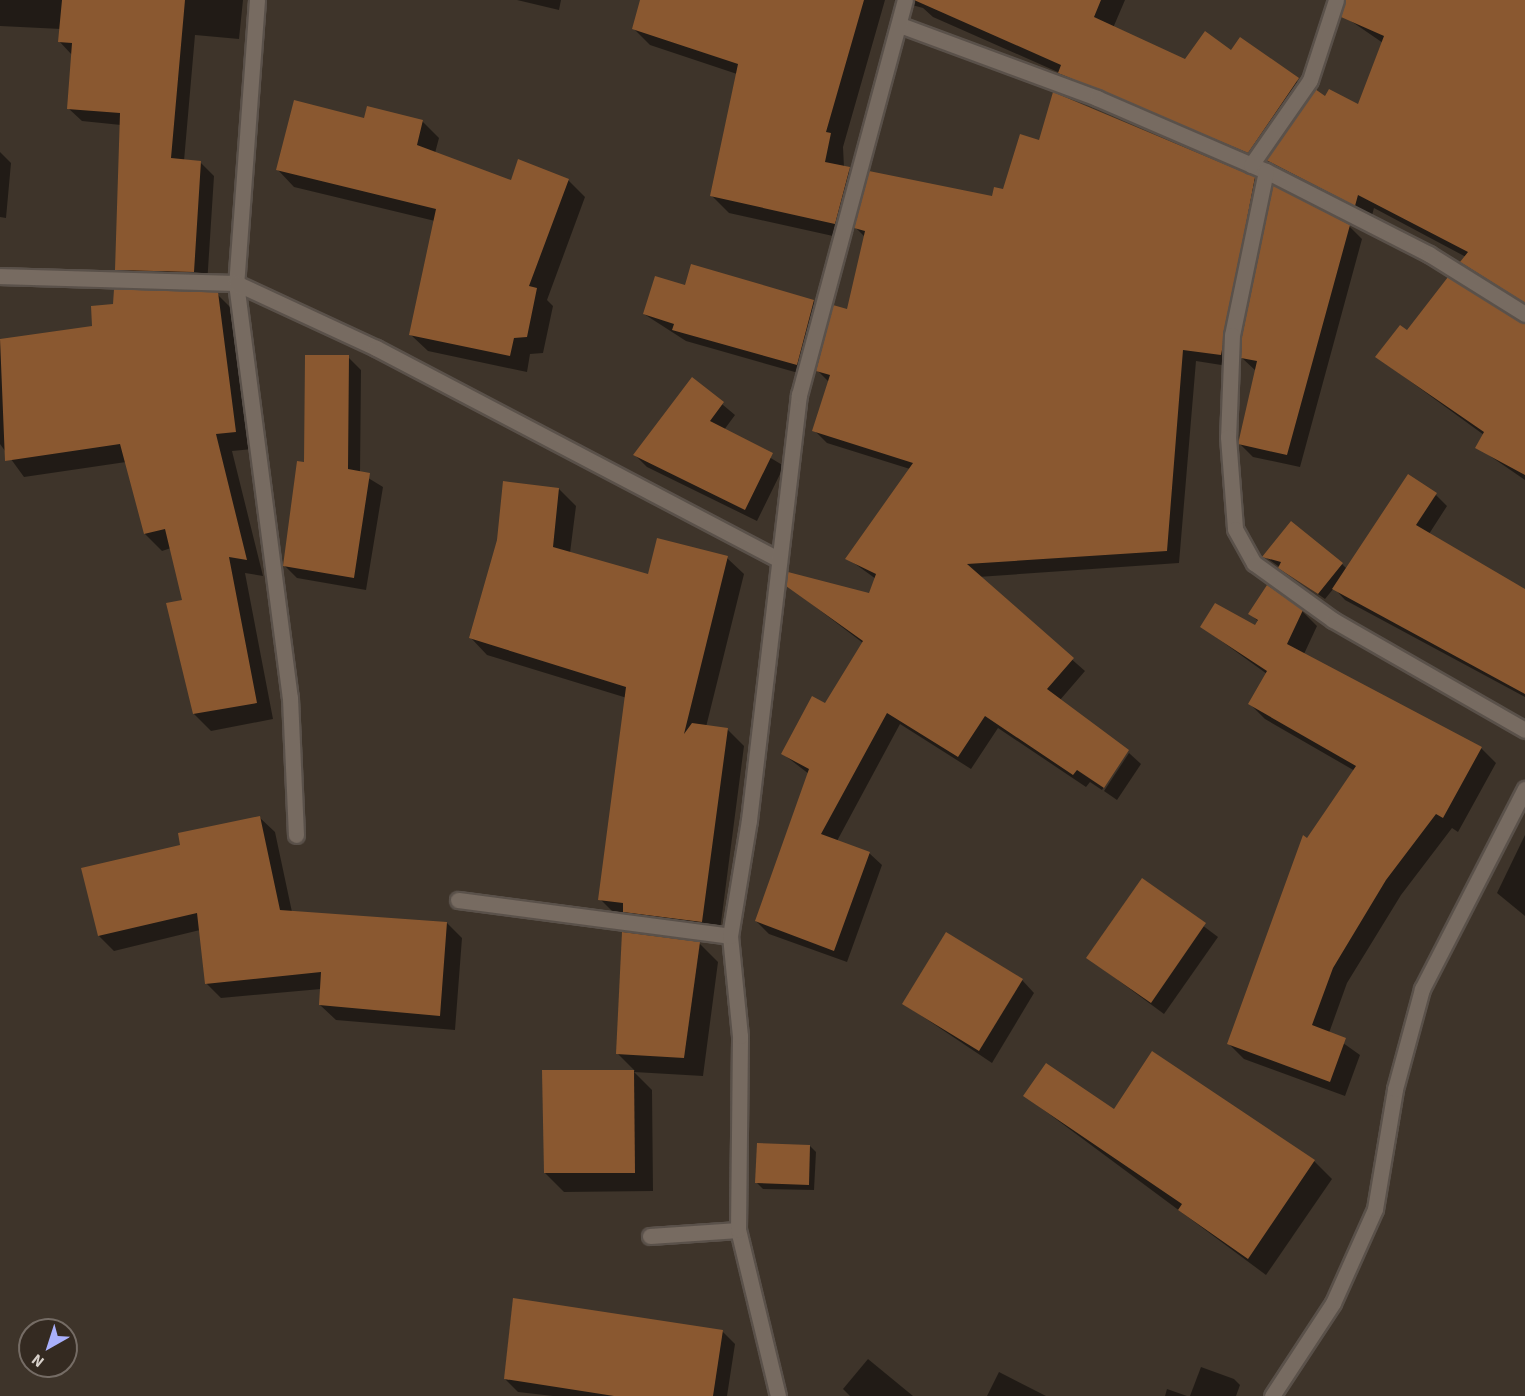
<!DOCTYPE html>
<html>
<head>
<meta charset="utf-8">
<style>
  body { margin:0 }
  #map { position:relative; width:1525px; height:1396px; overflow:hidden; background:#3e342a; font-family:"Source Sans 3",sans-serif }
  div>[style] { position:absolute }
  .shadow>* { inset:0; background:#0007 }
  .building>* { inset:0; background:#8a5830 }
  .roads { filter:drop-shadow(2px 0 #5a514a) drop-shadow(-2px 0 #5a514a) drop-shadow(0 2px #5a514a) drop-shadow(0 -2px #5a514a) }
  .street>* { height:15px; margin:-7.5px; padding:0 7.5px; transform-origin:7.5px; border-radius:7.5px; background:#776b61 }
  span { translate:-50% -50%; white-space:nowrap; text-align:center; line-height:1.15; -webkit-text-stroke:4.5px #342a21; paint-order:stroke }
  .north { position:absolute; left:18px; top:1318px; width:60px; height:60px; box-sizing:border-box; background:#342a21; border:2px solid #756c65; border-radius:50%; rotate:219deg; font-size:16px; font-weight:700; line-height:24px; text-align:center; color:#d7d0ca }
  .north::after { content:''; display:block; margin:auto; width:21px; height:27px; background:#a9b0fc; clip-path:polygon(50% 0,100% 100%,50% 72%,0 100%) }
</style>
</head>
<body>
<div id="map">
  <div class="shadow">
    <div style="clip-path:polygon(0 0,243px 0,239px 39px,195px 35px,184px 161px,200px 162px,214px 176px,207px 285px,129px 282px,116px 269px,121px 125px,82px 121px,68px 108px,72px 55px,59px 41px,61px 29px,0 26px)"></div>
    <div style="clip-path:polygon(517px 0,561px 0,559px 10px)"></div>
    <div style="clip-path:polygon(642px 0,885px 0,843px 147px,844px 167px,867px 186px,993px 197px,1004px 191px,1040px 142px,1254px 178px,1267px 191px,1234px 367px,1196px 361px,1179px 563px,978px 577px,1085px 671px,1060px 700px,1127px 751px,1102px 790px,1090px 782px,1086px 787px,998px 728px,971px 769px,900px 724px,837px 841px,869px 853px,882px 865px,847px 962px,769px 934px,756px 921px,809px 774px,783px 754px,826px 705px,863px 643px,788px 586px,870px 594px,876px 579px,847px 558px,910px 469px,827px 443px,814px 430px,829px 382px,817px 370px,848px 311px,865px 237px,855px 227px,851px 240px,729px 213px,712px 196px,737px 74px,650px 45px,633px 28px)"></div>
    <div style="clip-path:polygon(894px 0,1125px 0,1113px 28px,1186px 61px,1231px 52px,1241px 39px,1314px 94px,1359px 106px,1383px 43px,1348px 19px,1355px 5px,1345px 0,1525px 0,1525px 310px,1477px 277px,1462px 262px,1466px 257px,1374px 208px,1371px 219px,1283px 175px,1270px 162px,1265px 168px,1077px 90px,1060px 73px,933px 17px,923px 8px)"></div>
    <div style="clip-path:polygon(365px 119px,422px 121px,439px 138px,435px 153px,512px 182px,568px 180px,585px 197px,547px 300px,553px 306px,543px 353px,530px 354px,527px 372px,428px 351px,411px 335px,435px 221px,294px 187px,278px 170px)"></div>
    <div style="clip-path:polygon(0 152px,11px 163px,6px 218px,0 217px)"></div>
    <div style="clip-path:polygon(1349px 226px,1362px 239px,1300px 467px,1253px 457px,1240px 444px,1256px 371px,1242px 358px)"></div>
    <div style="clip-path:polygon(686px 287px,814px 301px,826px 313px,809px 376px,686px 341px,644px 314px)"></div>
    <div style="clip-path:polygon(217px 294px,234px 311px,253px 449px,232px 451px,263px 576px,245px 573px,273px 719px,211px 731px,194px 714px,183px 601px,171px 548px,162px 551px,145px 534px,126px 462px,24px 477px,0 444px,0 340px,93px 327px)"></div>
    <div style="clip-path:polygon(1520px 324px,1525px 324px,1525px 480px,1477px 447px,1484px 435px,1377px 357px,1407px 332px)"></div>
    <div style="clip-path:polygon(348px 357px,361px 370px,360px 473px,383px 487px,366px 590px,297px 578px,284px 565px,305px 464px)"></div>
    <div style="clip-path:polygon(692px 379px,735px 415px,724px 430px,784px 466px,757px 521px,647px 467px,635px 455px)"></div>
    <div style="clip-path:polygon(559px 489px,576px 506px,570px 553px,649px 576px,727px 558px,744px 574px,706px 727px,727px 729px,744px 746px,719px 938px,617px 916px,600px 899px,627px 698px,487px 655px,471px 638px)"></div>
    <div style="clip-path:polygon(1436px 495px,1447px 506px,1429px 534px,1525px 593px,1525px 697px,1345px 600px,1334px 588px,1325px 599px,1264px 556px,1342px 564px,1347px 569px)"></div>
    <div style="clip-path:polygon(1302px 611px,1317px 626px,1304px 654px,1481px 748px,1496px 763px,1458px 832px,1452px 828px,1401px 895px,1347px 983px,1329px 1033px,1360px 1055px,1345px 1096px,1244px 1059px,1229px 1044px,1308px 840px,1355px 771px,1265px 719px,1250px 704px,1267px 674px,1202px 627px,1256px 627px,1259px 622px,1250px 614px)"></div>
    <div style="clip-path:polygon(1129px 753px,1141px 764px,1117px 800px,1104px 791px)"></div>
    <div style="clip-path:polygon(259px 817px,275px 832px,292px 912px,447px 923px,462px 938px,455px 1030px,336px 1020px,320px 1005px,321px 989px,221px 998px,206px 983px,200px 930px,114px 951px,99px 936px,182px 846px)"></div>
    <div style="clip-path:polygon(1525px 835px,1525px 916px,1497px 893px)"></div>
    <div style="clip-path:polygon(1142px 880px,1218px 937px,1164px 1014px,1088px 958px)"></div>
    <div style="clip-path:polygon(699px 943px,718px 962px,703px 1076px,634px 1072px,652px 1090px,653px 1191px,564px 1192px,545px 1173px,544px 1072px,635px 1071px,617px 1053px)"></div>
    <div style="clip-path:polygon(1022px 980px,1034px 993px,992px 1063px,904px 1004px)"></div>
    <div style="clip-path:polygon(1025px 1096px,1114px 1111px,1314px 1161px,1332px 1179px,1266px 1275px)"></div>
    <div style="clip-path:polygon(810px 1146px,816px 1152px,814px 1190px,763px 1189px,757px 1183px)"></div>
    <div style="clip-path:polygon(722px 1331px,735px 1344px,727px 1396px,553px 1396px,518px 1392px,505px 1379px)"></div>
    <div style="clip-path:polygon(868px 1359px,913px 1396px,850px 1396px,843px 1389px)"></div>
    <div style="clip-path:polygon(1201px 1367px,1234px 1379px,1240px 1385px,1236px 1396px,1190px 1396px)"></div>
    <div style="clip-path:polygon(999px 1372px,1046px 1396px,987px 1396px)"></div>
    <div style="clip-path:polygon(1167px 1389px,1187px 1396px,1165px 1396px)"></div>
  </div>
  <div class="building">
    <div style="clip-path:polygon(62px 0,185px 0,171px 158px,201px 161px,194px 272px,115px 270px,120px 113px,67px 109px,72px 43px,58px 42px)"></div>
    <div style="clip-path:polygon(640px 0,864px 0,826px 132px,831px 133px,825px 162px,850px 167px,835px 224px,710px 196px,738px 64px,632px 29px)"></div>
    <div style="clip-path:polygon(914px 0,1101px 0,1094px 17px,1185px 59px,1205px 31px,1231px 50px,1240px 37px,1299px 78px,1248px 153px,1058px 73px,1061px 65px)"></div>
    <div style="clip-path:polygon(1346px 0,1525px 0,1525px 303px,1460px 262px,1468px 252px,1358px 195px,1355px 206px,1266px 160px,1315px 89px,1325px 96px,1329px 89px,1358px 104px,1384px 36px,1341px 17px)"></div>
    <div style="clip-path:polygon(1053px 92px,1255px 177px,1221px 355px,1183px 350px,1167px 551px,967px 564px,1074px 658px,1047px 689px,1129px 750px,1104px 788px,1077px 770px,1073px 775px,985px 716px,958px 757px,887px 713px,821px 834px,870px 852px,834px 951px,755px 921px,809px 769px,781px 754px,812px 696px,825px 703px,863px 641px,786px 586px,788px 572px,869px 593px,876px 574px,845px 559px,913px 463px,812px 431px,830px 375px,816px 371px,833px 305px,847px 309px,865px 231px,854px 228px,869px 171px,992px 196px,994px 187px,1003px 189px,1020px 134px,1039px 140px)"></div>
    <div style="clip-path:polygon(294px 100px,364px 118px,367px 106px,423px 120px,417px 145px,511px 180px,518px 159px,569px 179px,529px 286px,537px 288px,527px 337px,514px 338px,510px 356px,409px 335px,436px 209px,276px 170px)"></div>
    <div style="clip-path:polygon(1273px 185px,1350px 225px,1287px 455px,1238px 444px,1257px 361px,1241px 358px,1242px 336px)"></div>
    <div style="clip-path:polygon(691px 264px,814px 300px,797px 365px,672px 330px,674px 324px,643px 314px,655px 276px,685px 285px)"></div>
    <div style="clip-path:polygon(1448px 277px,1525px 324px,1525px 475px,1475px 448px,1484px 432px,1375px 357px,1400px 325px,1407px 330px)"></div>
    <div style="clip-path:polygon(114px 289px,218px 292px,236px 432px,216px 434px,247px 560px,229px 557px,257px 703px,193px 714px,166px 603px,182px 600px,165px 529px,144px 534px,120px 444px,5px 461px,0 339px,92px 326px,91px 306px,113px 304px)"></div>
    <div style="clip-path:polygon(305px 355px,349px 355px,348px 469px,370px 473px,354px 578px,283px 566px,297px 461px,304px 462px)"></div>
    <div style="clip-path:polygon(692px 377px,724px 402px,710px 421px,773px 453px,745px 510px,633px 455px)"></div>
    <div style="clip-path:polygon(1408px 474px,1437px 493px,1416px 525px,1525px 589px,1525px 694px,1332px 589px)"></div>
    <div style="clip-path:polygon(503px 481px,559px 488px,553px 547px,648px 574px,657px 538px,728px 556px,684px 734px,692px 723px,728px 728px,702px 922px,623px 912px,623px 903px,598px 900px,626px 687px,469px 638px,497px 540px)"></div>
    <div style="clip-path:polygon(1291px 521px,1343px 563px,1318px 594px,1278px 568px,1281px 562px,1262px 557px)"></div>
    <div style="clip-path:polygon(1267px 585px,1303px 610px,1287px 644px,1482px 747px,1443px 818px,1436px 814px,1386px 880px,1333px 968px,1312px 1025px,1346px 1038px,1330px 1082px,1227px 1044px,1303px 835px,1307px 838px,1356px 766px,1248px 704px,1267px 671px,1200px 627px,1215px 603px,1255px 625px,1258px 620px,1248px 614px)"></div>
    <div style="clip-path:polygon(260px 816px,280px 910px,447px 922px,440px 1016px,319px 1005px,321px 972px,205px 984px,197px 913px,98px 936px,81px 868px,180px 845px,178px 833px)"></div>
    <div style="clip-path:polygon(1142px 878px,1206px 923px,1151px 1003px,1086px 958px)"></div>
    <div style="clip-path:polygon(622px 932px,700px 942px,684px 1058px,616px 1054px)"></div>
    <div style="clip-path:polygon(946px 932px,1023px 979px,979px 1051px,902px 1004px)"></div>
    <div style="clip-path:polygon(1152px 1051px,1315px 1160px,1248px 1259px,1178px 1210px,1182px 1204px,1023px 1096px,1046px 1063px,1114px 1109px)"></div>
    <div style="clip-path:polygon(542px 1070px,634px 1070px,635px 1173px,544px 1173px)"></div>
    <div style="clip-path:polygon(757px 1143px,810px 1145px,809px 1185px,755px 1183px)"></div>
    <div style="clip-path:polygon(513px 1298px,723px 1330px,713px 1396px,614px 1396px,504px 1379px)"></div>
  </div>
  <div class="roads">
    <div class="street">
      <div style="left:257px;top:0;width:284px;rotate:94.2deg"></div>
      <div style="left:236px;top:283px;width:418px;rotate:82.6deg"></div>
      <div style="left:290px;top:698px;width:137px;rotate:87.5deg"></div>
      <div style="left:900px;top:25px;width:210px;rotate:20.3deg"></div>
      <div style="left:1097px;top:98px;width:184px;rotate:23.4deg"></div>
      <div style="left:1266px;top:171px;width:183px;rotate:27deg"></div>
      <div style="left:1429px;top:254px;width:113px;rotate:32deg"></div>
      <div style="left:1251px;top:165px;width:103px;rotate:-55.2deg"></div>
      <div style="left:1310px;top:80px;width:84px;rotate:-72deg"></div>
      <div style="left:1266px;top:171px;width:167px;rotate:101.7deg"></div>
      <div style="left:1232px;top:335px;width:102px;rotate:92.2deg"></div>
      <div style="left:1228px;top:437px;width:92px;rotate:85.6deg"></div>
      <div style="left:1235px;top:529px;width:39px;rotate:61deg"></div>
      <div style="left:1254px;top:563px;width:97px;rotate:35.8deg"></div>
      <div style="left:1333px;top:620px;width:221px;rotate:29.8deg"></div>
      <div style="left:0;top:276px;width:236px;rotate:1.7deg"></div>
      <div style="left:236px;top:283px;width:154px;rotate:24.9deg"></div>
      <div style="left:376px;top:348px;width:452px;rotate:27.7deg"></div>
      <div style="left:458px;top:900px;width:274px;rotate:7.5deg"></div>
      <div style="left:650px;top:1236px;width:88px;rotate:-3.9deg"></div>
      <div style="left:778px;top:1396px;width:171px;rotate:-103.5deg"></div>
      <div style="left:738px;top:1230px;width:194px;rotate:-89.4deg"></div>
      <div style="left:740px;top:1036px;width:100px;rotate:-95.7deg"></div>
      <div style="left:730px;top:936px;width:118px;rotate:-80.7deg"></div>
      <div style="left:749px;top:820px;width:428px;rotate:-83.3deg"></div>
      <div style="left:799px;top:395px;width:409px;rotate:-75deg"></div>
      <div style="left:1272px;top:1396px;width:111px;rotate:-56.7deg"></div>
      <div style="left:1333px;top:1303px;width:103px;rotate:-65.9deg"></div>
      <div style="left:1375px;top:1209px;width:122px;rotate:-80.5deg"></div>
      <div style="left:1395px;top:1089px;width:104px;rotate:-74.9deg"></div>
      <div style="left:1422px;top:989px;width:225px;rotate:-62.8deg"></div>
    </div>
  </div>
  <div class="north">N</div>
</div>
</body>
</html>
